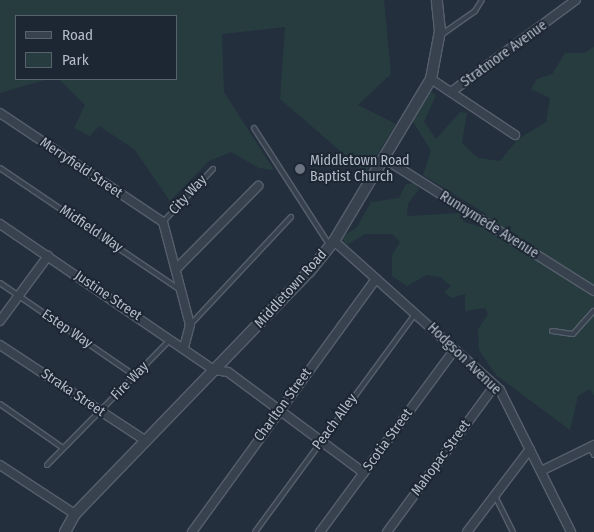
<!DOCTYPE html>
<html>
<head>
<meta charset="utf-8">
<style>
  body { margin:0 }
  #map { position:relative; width:594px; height:532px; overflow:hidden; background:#242f3e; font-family:"Fira Sans Condensed",sans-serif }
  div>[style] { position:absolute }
  .green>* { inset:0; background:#263c3f }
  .roads { filter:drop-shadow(1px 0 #565f6c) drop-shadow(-1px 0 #565f6c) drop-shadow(0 1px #565f6c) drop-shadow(0 -1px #565f6c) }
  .service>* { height:4px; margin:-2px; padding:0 2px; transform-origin:2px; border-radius:2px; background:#38414e }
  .minor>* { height:8px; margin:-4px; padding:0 4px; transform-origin:4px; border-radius:4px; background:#38414e }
  .tertiary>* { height:10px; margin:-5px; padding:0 5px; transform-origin:5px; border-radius:5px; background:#38414e }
  .dots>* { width:14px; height:14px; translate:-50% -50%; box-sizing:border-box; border:2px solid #1d2633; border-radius:50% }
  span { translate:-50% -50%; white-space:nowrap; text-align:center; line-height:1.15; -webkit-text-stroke:4px #1d2633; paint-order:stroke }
  .street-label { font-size:14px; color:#b4bcc9 }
  .poi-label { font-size:14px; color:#b4bcc9 }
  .left { translate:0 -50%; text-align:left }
  .legend { position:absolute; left:15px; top:15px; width:162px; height:65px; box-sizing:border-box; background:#1d2633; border:1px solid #59626f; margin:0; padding:6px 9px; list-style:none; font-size:15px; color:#b4bcc9 }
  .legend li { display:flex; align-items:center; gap:10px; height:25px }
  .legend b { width:25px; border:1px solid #59626f }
</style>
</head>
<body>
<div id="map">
  <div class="green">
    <div style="clip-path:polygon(0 0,384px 0,391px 74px,358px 105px,396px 124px,366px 173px,280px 99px,285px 27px,222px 34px,224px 92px,274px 170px,259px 168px,231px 152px,209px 161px,170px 201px,134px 149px,99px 126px,90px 136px,74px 128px,85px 105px,59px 79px,176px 79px,176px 16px,16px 16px,16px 79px,48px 79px,0 93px)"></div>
    <div style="clip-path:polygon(594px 47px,594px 396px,590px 389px,578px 396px,570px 430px,496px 375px,479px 350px,478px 329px,488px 314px,485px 308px,465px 311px,465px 294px,452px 298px,444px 292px,451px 286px,440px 277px,427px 275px,407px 286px,392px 276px,392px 255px,400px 242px,392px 234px,365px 234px,347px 245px,341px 238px,357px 227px,371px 202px,399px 198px,406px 184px,414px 183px,419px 189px,408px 204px,407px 216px,460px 213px,464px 222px,484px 228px,486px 214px,423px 175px,431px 151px,412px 120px,431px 92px,436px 95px,424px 122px,436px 139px,460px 112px,467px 113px,462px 143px,478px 158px,500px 161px,518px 139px,546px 122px,550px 98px,531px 89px,537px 79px,552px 74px,565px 53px,584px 53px)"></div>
  </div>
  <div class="roads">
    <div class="service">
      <div style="left:441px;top:35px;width:42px;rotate:-35.2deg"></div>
      <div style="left:475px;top:11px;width:13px;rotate:-58deg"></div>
      <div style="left:254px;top:128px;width:140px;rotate:57.2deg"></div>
      <div style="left:0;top:168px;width:217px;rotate:34.1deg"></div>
      <div style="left:163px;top:222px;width:73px;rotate:-46.7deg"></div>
      <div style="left:0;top:283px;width:163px;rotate:34.5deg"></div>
      <div style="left:190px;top:325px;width:148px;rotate:-46.9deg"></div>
      <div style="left:552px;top:331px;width:21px;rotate:8deg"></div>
      <div style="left:573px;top:334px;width:31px;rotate:-48deg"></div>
      <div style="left:0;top:404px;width:77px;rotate:34.9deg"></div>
      <div style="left:590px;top:447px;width:9px;rotate:63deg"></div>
      <div style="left:47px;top:465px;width:175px;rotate:-45.5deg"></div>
      <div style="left:495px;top:496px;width:40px;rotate:63.4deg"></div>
      <div style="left:255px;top:532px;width:270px;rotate:-53.7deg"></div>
    </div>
    <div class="minor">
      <div style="left:431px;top:79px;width:101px;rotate:33.7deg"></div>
      <div style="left:451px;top:92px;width:155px;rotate:-36.4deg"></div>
      <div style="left:0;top:113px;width:196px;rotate:33.8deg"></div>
      <div style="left:163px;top:222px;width:106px;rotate:75.3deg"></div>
      <div style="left:190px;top:325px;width:24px;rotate:105deg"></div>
      <div style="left:385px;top:159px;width:247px;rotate:32.3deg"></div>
      <div style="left:0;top:224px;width:259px;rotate:34.3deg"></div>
      <div style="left:214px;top:370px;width:14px;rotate:8deg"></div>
      <div style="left:228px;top:372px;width:169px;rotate:36.6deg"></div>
      <div style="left:334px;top:241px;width:223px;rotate:41.9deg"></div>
      <div style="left:500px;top:390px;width:159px;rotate:63.4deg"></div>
      <div style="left:176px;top:269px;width:117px;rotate:-45.3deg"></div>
      <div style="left:0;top:321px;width:81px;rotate:-53.6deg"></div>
      <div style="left:0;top:345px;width:175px;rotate:33.3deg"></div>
      <div style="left:0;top:465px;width:90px;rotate:33.2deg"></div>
      <div style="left:541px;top:471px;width:59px;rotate:-26.1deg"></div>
      <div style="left:192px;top:532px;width:313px;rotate:-54deg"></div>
      <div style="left:320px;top:532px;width:227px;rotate:-53.6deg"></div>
      <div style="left:387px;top:532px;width:182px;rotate:-53.7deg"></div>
      <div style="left:467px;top:532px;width:104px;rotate:-52.8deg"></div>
    </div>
    <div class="tertiary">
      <div style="left:65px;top:532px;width:21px;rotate:-61deg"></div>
      <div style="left:75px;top:514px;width:337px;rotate:-46deg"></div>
      <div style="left:309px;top:272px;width:40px;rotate:-51deg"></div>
      <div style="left:334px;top:241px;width:189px;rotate:-59.1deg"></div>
      <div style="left:431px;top:79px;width:49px;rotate:-79.4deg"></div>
      <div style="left:440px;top:31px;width:31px;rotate:-96deg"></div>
    </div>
  </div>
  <div class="dots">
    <div style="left:300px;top:169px;background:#6b7280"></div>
  </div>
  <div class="street-label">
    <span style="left:504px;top:54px;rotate:-36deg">Stratmore Avenue</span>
    <span style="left:81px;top:168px;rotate:34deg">Merryfield Street</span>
    <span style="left:188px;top:195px;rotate:-47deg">City Way</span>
    <span style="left:489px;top:225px;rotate:32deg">Runnymede Avenue</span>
    <span style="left:91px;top:229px;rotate:34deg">Midfield Way</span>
    <span style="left:291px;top:289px;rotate:-48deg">Middletown Road</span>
    <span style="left:108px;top:296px;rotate:34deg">Justine Street</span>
    <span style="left:67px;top:329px;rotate:34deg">Estep Way</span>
    <span style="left:464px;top:359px;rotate:44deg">Hodgson Avenue</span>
    <span style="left:130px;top:381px;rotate:-46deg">Fire Way</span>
    <span style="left:73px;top:393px;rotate:34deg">Straka Street</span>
    <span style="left:283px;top:405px;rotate:-54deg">Charlton Street</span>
    <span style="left:335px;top:422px;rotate:-54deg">Peach Alley</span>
    <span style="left:388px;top:440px;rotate:-54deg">Scotia Street</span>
    <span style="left:441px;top:458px;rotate:-54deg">Mahopac Street</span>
  </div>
  <div class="poi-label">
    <span class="left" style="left:310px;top:169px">Middletown Road<br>Baptist Church</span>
  </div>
  <ul class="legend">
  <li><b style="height:6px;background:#38414e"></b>Road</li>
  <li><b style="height:14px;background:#263c3f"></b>Park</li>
  </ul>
</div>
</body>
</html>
